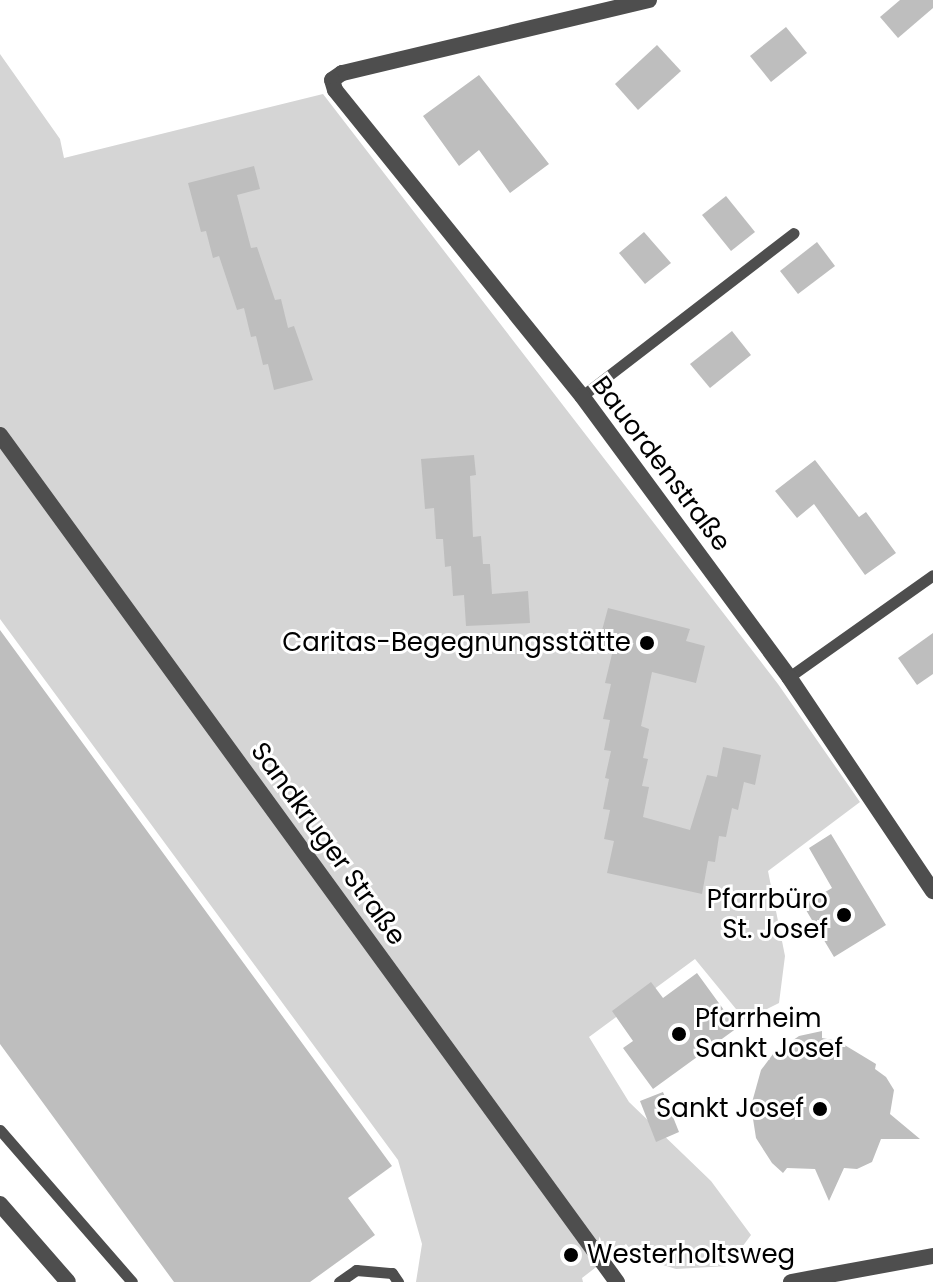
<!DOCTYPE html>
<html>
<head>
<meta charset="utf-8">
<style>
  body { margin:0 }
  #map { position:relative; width:933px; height:1282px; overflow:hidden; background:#fff; font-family:Poppins,sans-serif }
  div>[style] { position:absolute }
  .green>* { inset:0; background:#d5d5d5 }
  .building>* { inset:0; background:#bebebe }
  .service>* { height:11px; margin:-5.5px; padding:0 5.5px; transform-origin:5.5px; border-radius:5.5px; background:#4e4e4e }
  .minor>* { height:16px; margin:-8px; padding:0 8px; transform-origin:8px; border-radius:8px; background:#4e4e4e }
  .tertiary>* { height:16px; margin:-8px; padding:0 8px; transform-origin:8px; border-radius:8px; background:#4e4e4e }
  .dots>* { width:22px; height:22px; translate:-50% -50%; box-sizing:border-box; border:4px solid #fff; border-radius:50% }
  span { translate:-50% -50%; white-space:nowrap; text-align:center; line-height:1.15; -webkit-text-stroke:6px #fff; paint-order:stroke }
  .street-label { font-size:26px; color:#000 }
  .poi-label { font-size:26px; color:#000 }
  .right { translate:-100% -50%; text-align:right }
  .left { translate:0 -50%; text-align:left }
</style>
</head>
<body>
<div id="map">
  <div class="green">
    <div style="clip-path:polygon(0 54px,60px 139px,64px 158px,323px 94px,778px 684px,860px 802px,768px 871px,785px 956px,779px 1003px,745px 1020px,695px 959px,589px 1037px,629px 1102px,711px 1181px,751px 1235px,728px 1266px,676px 1269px,637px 1257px,626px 1244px,582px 1278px,583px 1282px,416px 1282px,422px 1244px,398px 1160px,0 619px)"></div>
  </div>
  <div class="building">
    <div style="clip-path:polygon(900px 0,933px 0,933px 8px,898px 38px,880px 17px)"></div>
    <div style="clip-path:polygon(786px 27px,807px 53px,771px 82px,750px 56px)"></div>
    <div style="clip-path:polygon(657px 45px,681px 71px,638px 110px,615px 84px)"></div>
    <div style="clip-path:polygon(479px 75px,549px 164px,510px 193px,479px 150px,459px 166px,423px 116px)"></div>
    <div style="clip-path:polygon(254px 166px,260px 189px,237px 195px,251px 248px,257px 247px,275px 300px,281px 299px,288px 328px,294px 326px,313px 380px,274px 390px,268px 364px,263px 365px,256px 336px,251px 337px,244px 308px,237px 310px,219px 256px,213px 258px,206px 231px,201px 232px,188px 183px)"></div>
    <div style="clip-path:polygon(726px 196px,755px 232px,731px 251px,702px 215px)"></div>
    <div style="clip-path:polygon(644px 232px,671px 263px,645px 284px,619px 253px)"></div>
    <div style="clip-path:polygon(817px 242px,835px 266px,798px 294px,780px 271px)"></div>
    <div style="clip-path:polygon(732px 331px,751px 355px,710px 388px,690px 364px)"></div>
    <div style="clip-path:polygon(474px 455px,476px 475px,470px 476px,473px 537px,481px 536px,483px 564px,490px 564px,492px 594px,528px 591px,530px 623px,466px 626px,464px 595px,453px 596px,451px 566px,445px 567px,443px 539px,436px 539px,434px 508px,425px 509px,421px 459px)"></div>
    <div style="clip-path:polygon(815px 460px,859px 517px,866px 512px,896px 553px,865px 575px,814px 504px,797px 518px,775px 491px)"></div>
    <div style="clip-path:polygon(608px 608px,690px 629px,686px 641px,705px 646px,696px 683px,652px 672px,641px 726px,649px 729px,643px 758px,648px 759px,642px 786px,649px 787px,643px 817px,690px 830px,707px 775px,717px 777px,723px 747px,761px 755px,755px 785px,744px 782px,738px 810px,732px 808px,726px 837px,719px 836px,715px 862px,708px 861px,702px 894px,607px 873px,614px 841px,604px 839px,610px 810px,603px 809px,609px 779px,605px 778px,611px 751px,604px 750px,610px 720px,603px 719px,611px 684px,605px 683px,612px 654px,597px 649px)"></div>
    <div style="clip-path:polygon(0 630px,392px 1166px,348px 1198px,375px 1235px,310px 1282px,174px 1282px,0 1044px)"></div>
    <div style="clip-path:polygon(933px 633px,933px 674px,917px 685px,898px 658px)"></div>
    <div style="clip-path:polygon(831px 834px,886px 925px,834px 957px,803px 905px,832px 888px,809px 848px)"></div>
    <div style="clip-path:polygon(697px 973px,737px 1028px,653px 1089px,623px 1048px,633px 1041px,612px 1011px,651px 982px,663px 998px)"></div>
    <div style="clip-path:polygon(822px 1031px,822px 1038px,838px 1041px,876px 1064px,875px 1069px,886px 1077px,894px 1090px,890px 1114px,920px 1139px,881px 1139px,872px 1162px,857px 1169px,844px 1168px,829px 1201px,815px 1169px,787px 1168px,783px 1173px,772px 1163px,756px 1138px,751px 1106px,761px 1070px,773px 1054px,799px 1036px)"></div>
    <div style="clip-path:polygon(663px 1092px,679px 1132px,656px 1142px,640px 1101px)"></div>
  </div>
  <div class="service">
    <div style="left:582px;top:396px;width:267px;rotate:-37.6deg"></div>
    <div style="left:789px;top:677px;width:176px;rotate:-35.3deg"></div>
    <div style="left:0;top:1130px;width:201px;rotate:49deg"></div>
    <div style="left:339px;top:1282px;width:21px;rotate:-35deg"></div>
    <div style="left:356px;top:1270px;width:36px;rotate:5deg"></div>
    <div style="left:392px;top:1273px;width:11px;rotate:56deg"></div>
  </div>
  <div class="minor">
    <div style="left:649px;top:0;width:316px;rotate:166.6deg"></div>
    <div style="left:342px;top:73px;width:12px;rotate:145deg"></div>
    <div style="left:332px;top:80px;width:10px;rotate:73deg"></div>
    <div style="left:335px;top:90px;width:393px;rotate:51.1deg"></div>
    <div style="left:582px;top:396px;width:349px;rotate:53.6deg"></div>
    <div style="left:789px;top:677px;width:258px;rotate:56.1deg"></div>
    <div style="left:0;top:1204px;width:103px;rotate:48.9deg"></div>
    <div style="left:791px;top:1282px;width:144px;rotate:-10.4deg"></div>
  </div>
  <div class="tertiary">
    <div style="left:0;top:435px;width:1048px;rotate:53.93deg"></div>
  </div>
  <div class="dots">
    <div style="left:647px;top:643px;background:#000"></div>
    <div style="left:844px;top:915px;background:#000"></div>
    <div style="left:679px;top:1034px;background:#000"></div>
    <div style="left:820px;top:1109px;background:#000"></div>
    <div style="left:571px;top:1255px;background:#000"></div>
  </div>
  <div class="street-label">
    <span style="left:661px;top:464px;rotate:53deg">Bauordenstraße</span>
    <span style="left:328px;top:844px;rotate:54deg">Sandkruger Straße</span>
  </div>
  <div class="poi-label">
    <span class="right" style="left:631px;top:643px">Caritas-Begegnungsstätte</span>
    <span class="right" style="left:828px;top:915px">Pfarrbüro<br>St. Josef</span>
    <span class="left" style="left:695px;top:1034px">Pfarrheim<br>Sankt Josef</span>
    <span class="right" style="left:804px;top:1109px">Sankt Josef</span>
    <span class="left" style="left:587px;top:1255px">Westerholtsweg</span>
  </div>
</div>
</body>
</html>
